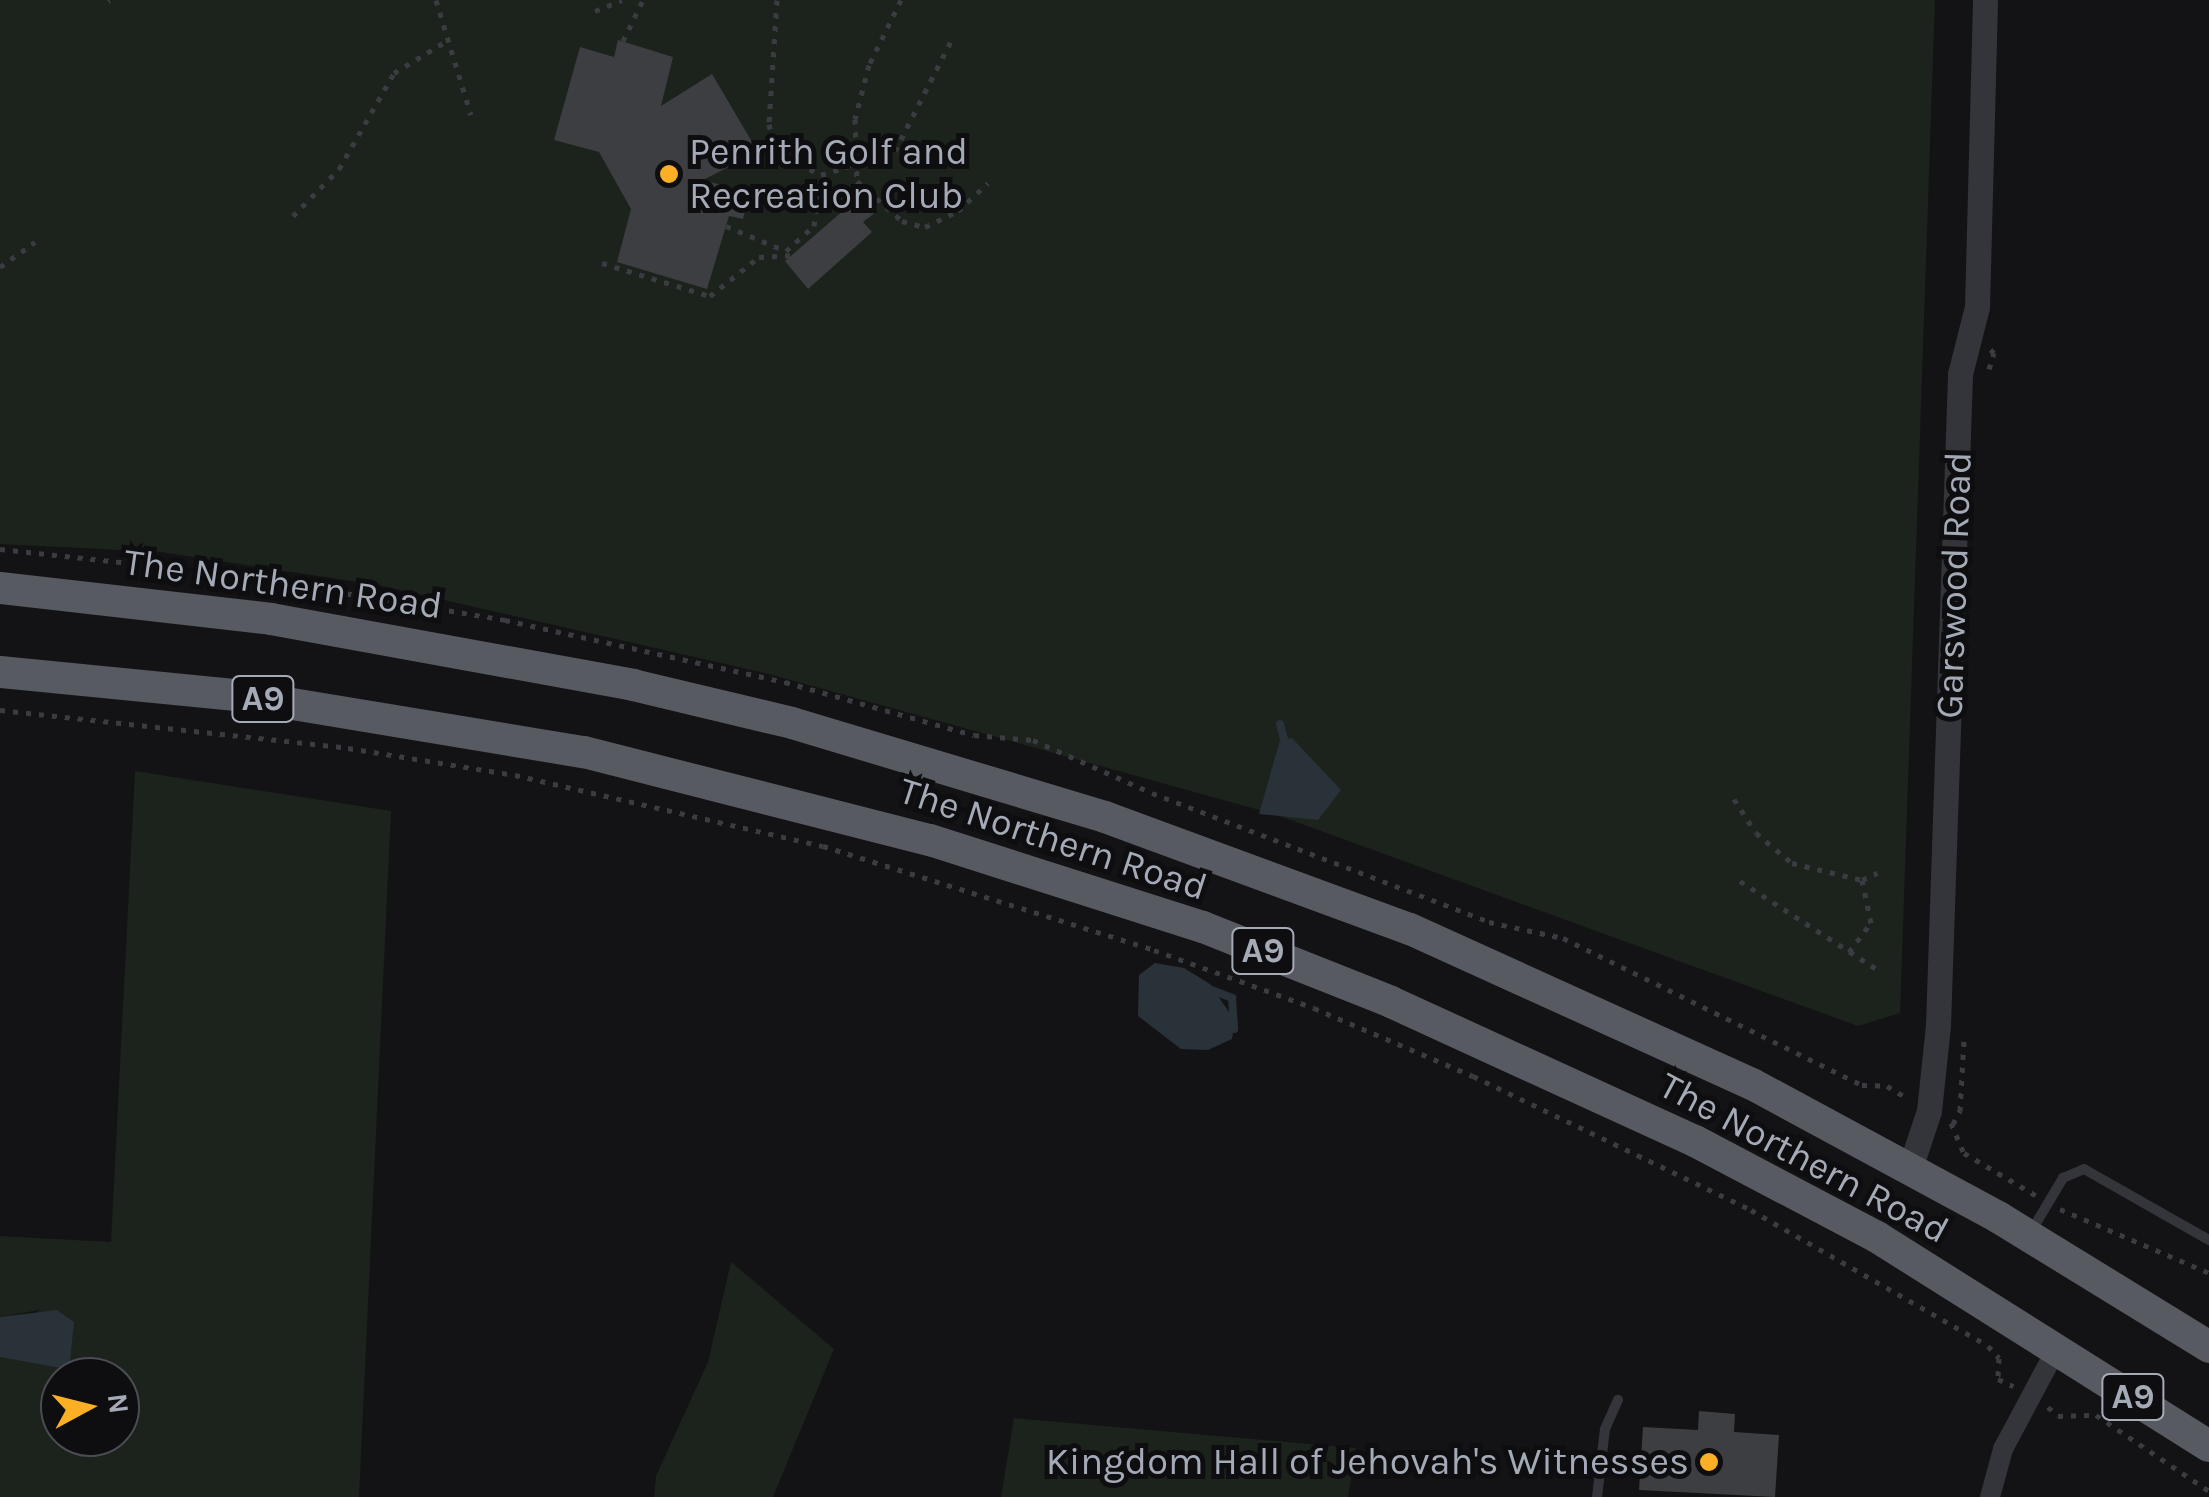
<!DOCTYPE html>
<html>
<head>
<meta charset="utf-8">
<style>
  body { margin:0 }
  #map { position:relative; width:2209px; height:1497px; overflow:hidden; background:#131315; font-family:Karla,sans-serif }
  div>[style] { position:absolute }
  .green>* { inset:0; background:#1b231c }
  .water>* { inset:0; background:#293239 }
  .stream>* { height:8px; margin:-4px; padding:0 4px; transform-origin:4px; border-radius:4px; background:#293239 }
  .building>* { inset:0; background:#3d3e42 }
  .path>* { height:5px; margin-top:-2.5px; transform-origin:0; background:repeating-linear-gradient(90deg,#3a3c41 0 5px,transparent 0 13px) }
  .service>* { height:10px; margin:-5px; padding:0 5px; transform-origin:5px; border-radius:5px; background:#34353a }
  .minor>* { height:20px; margin:-10px; padding:0 10px; transform-origin:10px; border-radius:10px; background:#34353a }
  .tertiary>* { height:25px; margin:-12.5px; padding:0 12.5px; transform-origin:12.5px; border-radius:12.5px; background:#34353a }
  .trunk>* { height:32px; margin:-16px; padding:0 16px; transform-origin:16px; border-radius:16px; background:#585a62 }
  .dots>* { width:28px; height:28px; translate:-50% -50%; box-sizing:border-box; border:5px solid #0e0e10; border-radius:50% }
  span { translate:-50% -50%; white-space:nowrap; text-align:center; line-height:1.15; -webkit-text-stroke:10px #0e0e10; paint-order:stroke }
  .shield-label span { padding:2px 8px; background:#0e0e10; border:2px solid; border-radius:8px; -webkit-text-stroke-width:0 }
  .shield-label { font-size:35px; color:#a4aab6; font-weight:700 }
  .poi-label { font-size:38px; color:#a4aab6 }
  .left { translate:0 -50%; text-align:left }
  .right { translate:-100% -50%; text-align:right }
  .street-label { font-size:38px; color:#a4aab6 }
  .north { position:absolute; left:40px; top:1357px; width:100px; height:100px; box-sizing:border-box; background:#0e0e10; border:2px solid #4a4c52; border-radius:50%; rotate:83deg; font-size:28px; font-weight:700; line-height:40px; text-align:center; color:#a4aab6 }
  .north::after { content:''; display:block; margin:auto; width:35px; height:45px; background:#fbaf25; clip-path:polygon(50% 0,100% 100%,50% 72%,0 100%) }
</style>
</head>
<body>
<div id="map">
  <div class="green">
    <div style="clip-path:polygon(0 0,1935px 0,1900px 1013px,1858px 1026px,1277px 815px,769px 674px,378px 585px,161px 552px,0 544px)"></div>
    <div style="clip-path:polygon(evenodd,135px 771px,391px 811px,359px 1497px,0 1497px,0 1357px,10px 1358px,39px 1310px,0 1317px,0 1236px,111px 1242px,135px 771px,60px 1377px,120px 1377px,120px 1437px,60px 1437px,60px 1377px)"></div>
    <div style="clip-path:polygon(731px 1262px,834px 1349px,773px 1497px,654px 1497px,656px 1476px,708px 1362px)"></div>
    <div style="clip-path:polygon(1014px 1418px,1356px 1448px,1348px 1497px,1001px 1497px)"></div>
  </div>
  <div class="water">
    <div style="clip-path:polygon(1292px 738px,1341px 790px,1318px 820px,1259px 814px,1280px 740px)"></div>
    <div style="clip-path:polygon(1155px 963px,1184px 968px,1210px 984px,1235px 1021px,1232px 1039px,1208px 1050px,1181px 1049px,1138px 1016px,1139px 975px)"></div>
    <div style="clip-path:polygon(57px 1310px,74px 1322px,70px 1361px,61px 1368px,0 1357px,0 1317px)"></div>
  </div>
  <div class="stream">
    <div style="left:1280px;top:724px;width:24px;rotate:75deg"></div>
    <div style="left:1209px;top:989px;width:25px;rotate:21deg"></div>
    <div style="left:1232px;top:998px;width:31px;rotate:86deg"></div>
  </div>
  <div class="building">
    <div style="clip-path:polygon(618px 40px,673px 57px,661px 106px,712px 74px,758px 152px,703px 180px,750px 193px,743px 219px,729px 216px,707px 289px,617px 262px,631px 209px,599px 152px,554px 140px,580px 47px,614px 57px)"></div>
    <div style="clip-path:polygon(855px 186px,876px 212px,863px 222px,872px 232px,808px 289px,785px 261px,844px 210px,838px 201px)"></div>
    <div style="clip-path:polygon(1699px 1411px,1735px 1414px,1734px 1432px,1779px 1435px,1775px 1497px,1639px 1490px,1643px 1427px,1698px 1430px)"></div>
  </div>
  <div class="path">
    <div style="left:436px;top:0;width:120px;rotate:73.1deg"></div>
    <div style="left:777px;top:0;width:124px;rotate:93.7deg"></div>
    <div style="left:769px;top:124px;width:28px;rotate:77deg"></div>
    <div style="left:775px;top:151px;width:52px;rotate:27.6deg"></div>
    <div style="left:821px;top:175px;width:78px;rotate:-18deg"></div>
    <div style="left:895px;top:151px;width:130px;rotate:-63deg"></div>
    <div style="left:901px;top:0;width:72px;rotate:116.2deg"></div>
    <div style="left:869px;top:65px;width:56px;rotate:104.5deg"></div>
    <div style="left:855px;top:119px;width:62px;rotate:88.2deg"></div>
    <div style="left:857px;top:181px;width:60px;rotate:41.6deg"></div>
    <div style="left:902px;top:221px;width:24px;rotate:15deg"></div>
    <div style="left:925px;top:227px;width:37px;rotate:-26deg"></div>
    <div style="left:958px;top:211px;width:41px;rotate:-43deg"></div>
    <div style="left:108px;top:1px;width:2px;rotate:-27deg"></div>
    <div style="left:595px;top:11px;width:29px;rotate:-22deg"></div>
    <div style="left:623px;top:41px;width:46px;rotate:-64deg"></div>
    <div style="left:293px;top:216px;width:66px;rotate:-45.6deg"></div>
    <div style="left:339px;top:169px;width:111px;rotate:-60.2deg"></div>
    <div style="left:394px;top:73px;width:63px;rotate:-31.4deg"></div>
    <div style="left:726px;top:226px;width:65px;rotate:22.6deg"></div>
    <div style="left:786px;top:251px;width:38px;rotate:-42deg"></div>
    <div style="left:814px;top:226px;width:51px;rotate:-82.2deg"></div>
    <div style="left:602px;top:263px;width:113px;rotate:17deg"></div>
    <div style="left:710px;top:296px;width:63px;rotate:-38.5deg"></div>
    <div style="left:759px;top:257px;width:33px;rotate:-3deg"></div>
    <div style="left:0;top:267px;width:43px;rotate:-35.5deg"></div>
    <div style="left:1989px;top:369px;width:17px;rotate:-73deg"></div>
    <div style="left:1994px;top:353px;width:7px;rotate:-135deg"></div>
    <div style="left:0;top:549px;width:232px;rotate:6.2deg"></div>
    <div style="left:231px;top:574px;width:278px;rotate:9.5deg"></div>
    <div style="left:505px;top:620px;width:287px;rotate:12.5deg"></div>
    <div style="left:785px;top:682px;width:196px;rotate:15.7deg"></div>
    <div style="left:974px;top:735px;width:59px;rotate:4.8deg"></div>
    <div style="left:1033px;top:740px;width:130px;rotate:24deg"></div>
    <div style="left:1152px;top:793px;width:361px;rotate:20.9deg"></div>
    <div style="left:1489px;top:922px;width:76px;rotate:12.2deg"></div>
    <div style="left:1563px;top:938px;width:333px;rotate:26.2deg"></div>
    <div style="left:1862px;top:1085px;width:25px;rotate:2deg"></div>
    <div style="left:1887px;top:1086px;width:23px;rotate:31deg"></div>
    <div style="left:0;top:710px;width:350px;rotate:6.2deg"></div>
    <div style="left:348px;top:748px;width:169px;rotate:9.2deg"></div>
    <div style="left:515px;top:775px;width:316px;rotate:13deg"></div>
    <div style="left:823px;top:846px;width:347px;rotate:17.4deg"></div>
    <div style="left:1154px;top:950px;width:170px;rotate:19.9deg"></div>
    <div style="left:1314px;top:1008px;width:173px;rotate:23.2deg"></div>
    <div style="left:1473px;top:1076px;width:309px;rotate:25.7deg"></div>
    <div style="left:1751px;top:1210px;width:273px;rotate:29.8deg"></div>
    <div style="left:1988px;top:1346px;width:16px;rotate:47deg"></div>
    <div style="left:1999px;top:1358px;width:21px;rotate:93deg"></div>
    <div style="left:1998px;top:1379px;width:17px;rotate:25deg"></div>
    <div style="left:1734px;top:799px;width:40px;rotate:57.1deg"></div>
    <div style="left:1756px;top:833px;width:47px;rotate:39.8deg"></div>
    <div style="left:1792px;top:863px;width:72px;rotate:13.7deg"></div>
    <div style="left:1862px;top:880px;width:17px;rotate:-25deg"></div>
    <div style="left:1740px;top:881px;width:164px;rotate:32.8deg"></div>
    <div style="left:1849px;top:952px;width:36px;rotate:-53deg"></div>
    <div style="left:1871px;top:923px;width:44px;rotate:-101.8deg"></div>
    <div style="left:1951px;top:1123px;width:33px;rotate:67deg"></div>
    <div style="left:1964px;top:1153px;width:85px;rotate:30.5deg"></div>
    <div style="left:1953px;top:1124px;width:15px;rotate:-62deg"></div>
    <div style="left:1960px;top:1111px;width:72px;rotate:-86.8deg"></div>
    <div style="left:2060px;top:1209px;width:162px;rotate:23.2deg"></div>
    <div style="left:2048px;top:1407px;width:13px;rotate:42deg"></div>
    <div style="left:2058px;top:1416px;width:38px;rotate:-2deg"></div>
    <div style="left:2096px;top:1415px;width:136px;rotate:33.9deg"></div>
  </div>
  <div class="service">
    <div style="left:2032px;top:1230px;width:61px;rotate:-59.2deg"></div>
    <div style="left:2063px;top:1178px;width:23px;rotate:-23deg"></div>
    <div style="left:2084px;top:1169px;width:144px;rotate:29.6deg"></div>
    <div style="left:1597px;top:1497px;width:68px;rotate:-83.3deg"></div>
    <div style="left:1605px;top:1429px;width:32px;rotate:-66deg"></div>
  </div>
  <div class="minor">
    <div style="left:1990px;top:1497px;width:50px;rotate:-74.8deg"></div>
    <div style="left:2003px;top:1449px;width:115px;rotate:-61.9deg"></div>
  </div>
  <div class="tertiary">
    <div style="left:1910px;top:1168px;width:60px;rotate:-71.6deg"></div>
    <div style="left:1929px;top:1111px;width:86px;rotate:-84deg"></div>
    <div style="left:1938px;top:1025px;width:651px;rotate:-88.06deg"></div>
    <div style="left:1960px;top:374px;width:69px;rotate:-75.8deg"></div>
    <div style="left:1977px;top:307px;width:307px;rotate:-88.5deg"></div>
  </div>
  <div class="trunk">
    <div style="left:0;top:588px;width:273px;rotate:6.5deg"></div>
    <div style="left:271px;top:619px;width:368px;rotate:10.3deg"></div>
    <div style="left:633px;top:685px;width:163px;rotate:13.4deg"></div>
    <div style="left:792px;top:723px;width:327px;rotate:16.7deg"></div>
    <div style="left:1105px;top:817px;width:325px;rotate:20.2deg"></div>
    <div style="left:1410px;top:929px;width:375px;rotate:24.4deg"></div>
    <div style="left:1752px;top:1084px;width:280px;rotate:28.4deg"></div>
    <div style="left:1998px;top:1217px;width:248px;rotate:31.6deg"></div>
    <div style="left:0;top:672px;width:245px;rotate:5.6deg"></div>
    <div style="left:244px;top:696px;width:345px;rotate:9.4deg"></div>
    <div style="left:584px;top:752px;width:357px;rotate:14.3deg"></div>
    <div style="left:930px;top:840px;width:287px;rotate:17.7deg"></div>
    <div style="left:1203px;top:927px;width:202px;rotate:21.7deg"></div>
    <div style="left:1391px;top:1002px;width:334px;rotate:24.6deg"></div>
    <div style="left:1695px;top:1141px;width:206px;rotate:27.8deg"></div>
    <div style="left:1877px;top:1237px;width:392px;rotate:32.2deg"></div>
  </div>
  <div class="dots">
    <div style="left:669px;top:174px;background:#fbaf25"></div>
    <div style="left:1709px;top:1462px;background:#fbaf25"></div>
  </div>
  <div class="shield-label">
    <span style="left:263px;top:699px">A9</span>
    <span style="left:1263px;top:951px">A9</span>
    <span style="left:2133px;top:1397px">A9</span>
  </div>
  <div class="poi-label">
    <span class="left" style="left:689px;top:174px">Penrith Golf and<br>Recreation Club</span>
    <span class="right" style="left:1689px;top:1462px">Kingdom Hall of Jehovah's Witnesses</span>
  </div>
  <div class="street-label">
    <span style="left:283px;top:584px;rotate:8deg">The Northern Road</span>
    <span style="left:1954px;top:585px;rotate:-88deg">Garswood Road</span>
    <span style="left:1053px;top:839px;rotate:18deg">The Northern Road</span>
    <span style="left:1804px;top:1158px;rotate:28deg">The Northern Road</span>
  </div>
  <div class="north">N</div>
</div>
</body>
</html>
